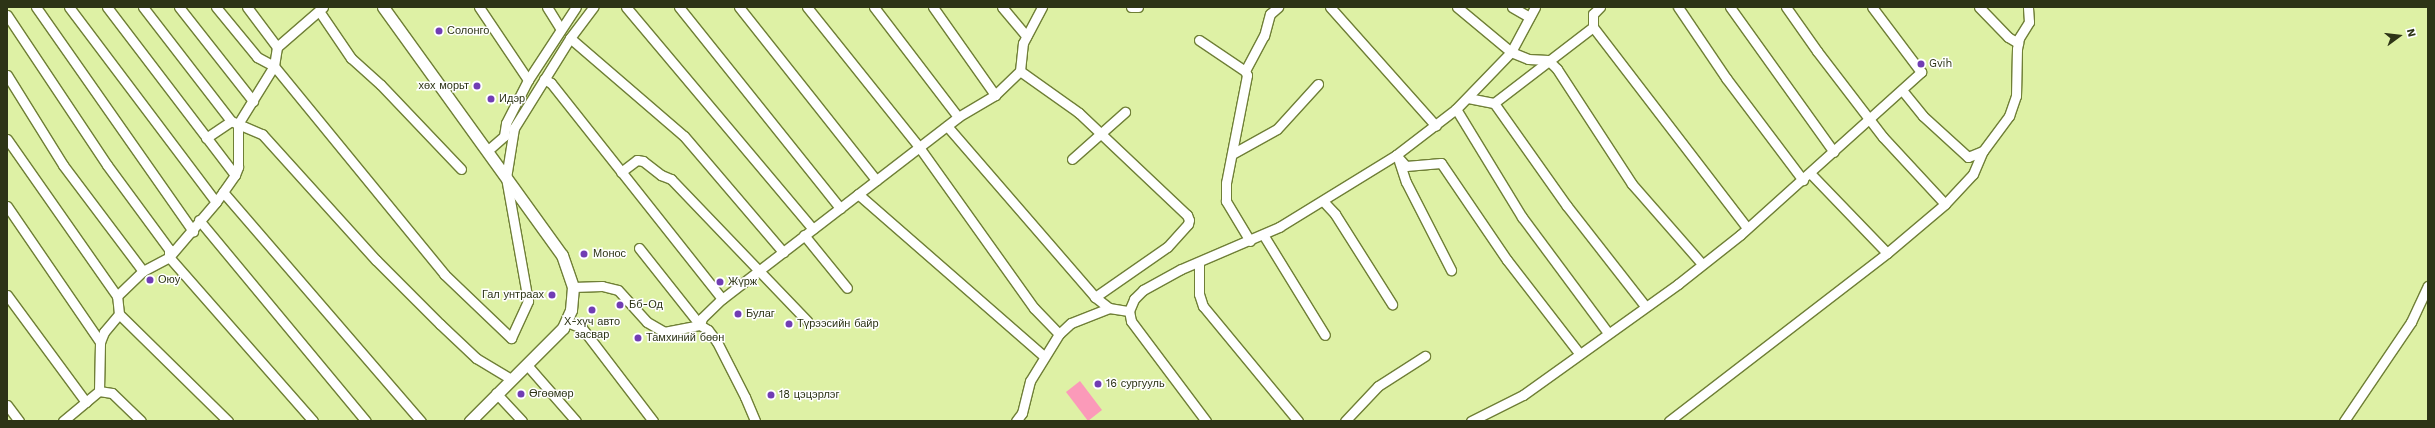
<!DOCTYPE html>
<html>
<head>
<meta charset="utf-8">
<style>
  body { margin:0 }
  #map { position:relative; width:2435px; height:428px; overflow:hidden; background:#def1a5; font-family:"Work Sans",sans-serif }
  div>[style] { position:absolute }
  .green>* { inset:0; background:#fb9ab9 }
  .roads { filter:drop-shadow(1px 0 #6f7f36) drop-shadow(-1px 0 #6f7f36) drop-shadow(0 1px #6f7f36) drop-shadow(0 -1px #6f7f36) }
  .minor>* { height:9px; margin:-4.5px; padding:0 4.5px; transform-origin:4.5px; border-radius:4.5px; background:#fff }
  .major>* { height:11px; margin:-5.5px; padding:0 5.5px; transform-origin:5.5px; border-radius:5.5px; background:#fff }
  .dots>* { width:11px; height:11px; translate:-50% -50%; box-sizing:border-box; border:2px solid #fff; border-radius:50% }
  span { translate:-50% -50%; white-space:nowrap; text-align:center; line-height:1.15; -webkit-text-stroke:3px #fff; paint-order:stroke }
  .poi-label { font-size:11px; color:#2d3416 }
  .left { translate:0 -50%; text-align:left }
  .right { translate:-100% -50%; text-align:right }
  .frame { position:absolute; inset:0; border:8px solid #2d3416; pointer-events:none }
  .north { position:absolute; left:2379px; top:16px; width:40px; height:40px; -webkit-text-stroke:3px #fff; paint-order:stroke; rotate:75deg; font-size:11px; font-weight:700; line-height:16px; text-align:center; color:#2d3416 }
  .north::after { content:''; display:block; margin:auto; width:14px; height:18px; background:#2d3416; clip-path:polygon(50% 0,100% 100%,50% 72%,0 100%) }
</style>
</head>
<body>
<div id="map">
  <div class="green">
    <div style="clip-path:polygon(1080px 381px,1102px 410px,1088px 421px,1066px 392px)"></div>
  </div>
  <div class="roads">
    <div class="minor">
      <div style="left:36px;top:7px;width:274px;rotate:55deg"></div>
      <div style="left:69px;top:7px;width:244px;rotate:53deg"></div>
      <div style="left:107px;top:7px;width:211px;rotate:52.7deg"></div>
      <div style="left:143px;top:7px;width:144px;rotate:52.3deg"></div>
      <div style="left:231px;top:121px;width:34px;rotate:23deg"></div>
      <div style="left:262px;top:134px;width:170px;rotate:47.9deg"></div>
      <div style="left:376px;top:260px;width:91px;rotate:45deg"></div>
      <div style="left:440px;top:324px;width:50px;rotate:43.4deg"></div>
      <div style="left:476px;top:358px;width:41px;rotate:31deg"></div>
      <div style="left:179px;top:7px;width:120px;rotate:51.8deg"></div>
      <div style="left:216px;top:7px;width:65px;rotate:50.6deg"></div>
      <div style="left:257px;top:57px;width:19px;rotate:28deg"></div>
      <div style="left:274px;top:66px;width:269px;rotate:50.7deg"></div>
      <div style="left:444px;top:274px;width:93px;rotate:43.7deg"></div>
      <div style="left:511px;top:338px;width:41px;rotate:-65.3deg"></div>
      <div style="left:528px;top:301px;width:125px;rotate:-100.1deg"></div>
      <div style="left:506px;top:178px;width:51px;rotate:-80.9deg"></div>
      <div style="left:514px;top:128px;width:106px;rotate:-58.1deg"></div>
      <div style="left:570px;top:38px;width:39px;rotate:-53deg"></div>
      <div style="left:247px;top:7px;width:50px;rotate:53.1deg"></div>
      <div style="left:479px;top:7px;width:88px;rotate:56.1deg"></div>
      <div style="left:547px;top:7px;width:26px;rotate:58deg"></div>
      <div style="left:626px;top:7px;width:290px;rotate:49.9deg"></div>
      <div style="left:679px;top:7px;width:258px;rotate:51.3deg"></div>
      <div style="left:739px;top:7px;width:221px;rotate:51.6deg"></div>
      <div style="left:807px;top:7px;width:179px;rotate:51.3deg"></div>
      <div style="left:919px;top:147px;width:198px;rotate:54.5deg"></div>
      <div style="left:1034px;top:308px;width:36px;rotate:46deg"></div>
      <div style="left:1059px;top:334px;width:16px;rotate:-43deg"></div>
      <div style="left:1071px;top:323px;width:41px;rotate:-21.5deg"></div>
      <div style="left:874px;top:7px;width:138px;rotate:52.6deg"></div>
      <div style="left:933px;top:7px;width:108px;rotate:54.8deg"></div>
      <div style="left:1002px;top:7px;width:38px;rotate:50deg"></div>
      <div style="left:1131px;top:7px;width:7px"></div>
      <div style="left:1330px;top:7px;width:159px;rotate:48.3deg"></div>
      <div style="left:1457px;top:7px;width:70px;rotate:39.8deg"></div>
      <div style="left:1511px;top:52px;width:18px;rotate:22deg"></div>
      <div style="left:1528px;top:59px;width:20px;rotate:3deg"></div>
      <div style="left:1548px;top:60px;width:13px;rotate:45deg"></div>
      <div style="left:1557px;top:69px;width:137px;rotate:56.9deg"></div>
      <div style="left:1632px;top:184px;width:106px;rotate:48.8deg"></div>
      <div style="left:1512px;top:7px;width:20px;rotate:30deg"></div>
      <div style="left:1678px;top:7px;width:86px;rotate:55.9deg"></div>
      <div style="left:1726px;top:78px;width:128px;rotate:53deg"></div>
      <div style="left:1730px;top:7px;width:178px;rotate:54.4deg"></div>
      <div style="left:1786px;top:7px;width:54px;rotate:54.8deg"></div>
      <div style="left:1817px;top:51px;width:108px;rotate:52.5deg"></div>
      <div style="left:1883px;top:137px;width:91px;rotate:47.2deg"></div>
      <div style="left:1979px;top:7px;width:42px;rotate:46deg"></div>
      <div style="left:2008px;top:37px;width:12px;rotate:31deg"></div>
      <div style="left:319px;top:11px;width:57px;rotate:55.8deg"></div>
      <div style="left:351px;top:58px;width:40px;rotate:42deg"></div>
      <div style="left:381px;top:85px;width:116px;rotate:46.4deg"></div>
      <div style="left:7px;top:15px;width:180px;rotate:56.3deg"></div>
      <div style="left:107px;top:165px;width:104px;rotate:53.6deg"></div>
      <div style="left:169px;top:249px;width:8px;rotate:90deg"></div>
      <div style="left:169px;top:257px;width:218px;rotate:48.7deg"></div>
      <div style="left:1593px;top:27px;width:253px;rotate:52.5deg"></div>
      <div style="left:570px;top:38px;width:150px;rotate:40.7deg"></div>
      <div style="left:684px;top:136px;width:153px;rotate:49.5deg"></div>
      <div style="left:1199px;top:40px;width:55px;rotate:34deg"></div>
      <div style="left:1020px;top:71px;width:72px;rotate:35.4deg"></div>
      <div style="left:1079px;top:113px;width:149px;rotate:43.4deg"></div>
      <div style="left:1187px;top:215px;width:5px;rotate:68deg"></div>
      <div style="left:1189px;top:220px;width:4px;rotate:104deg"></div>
      <div style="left:1188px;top:224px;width:31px;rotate:132deg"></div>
      <div style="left:1167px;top:247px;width:88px;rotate:145.2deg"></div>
      <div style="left:7px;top:75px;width:106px;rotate:58.1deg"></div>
      <div style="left:63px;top:165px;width:133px;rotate:53deg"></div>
      <div style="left:544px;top:79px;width:8px;rotate:30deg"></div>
      <div style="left:551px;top:83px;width:275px;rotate:51.6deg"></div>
      <div style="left:1902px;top:90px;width:33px;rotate:51deg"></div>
      <div style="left:1923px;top:116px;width:61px;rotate:42.3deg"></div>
      <div style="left:1968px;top:157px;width:16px;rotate:-22deg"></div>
      <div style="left:1468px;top:98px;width:26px;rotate:11deg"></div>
      <div style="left:1494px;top:103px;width:126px;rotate:54.7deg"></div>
      <div style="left:1567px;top:206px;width:127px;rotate:52deg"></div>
      <div style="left:1494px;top:103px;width:125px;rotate:-37.5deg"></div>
      <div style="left:1593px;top:27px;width:13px;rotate:-90deg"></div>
      <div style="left:1593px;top:14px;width:10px;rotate:-45deg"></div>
      <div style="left:1456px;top:109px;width:127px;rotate:58.6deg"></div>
      <div style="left:1522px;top:217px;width:144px;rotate:53.4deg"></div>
      <div style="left:947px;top:126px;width:226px;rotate:49.1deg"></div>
      <div style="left:1095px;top:297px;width:18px;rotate:38deg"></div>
      <div style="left:1109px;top:308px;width:20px;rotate:9deg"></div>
      <div style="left:206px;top:138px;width:30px;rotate:-34deg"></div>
      <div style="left:7px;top:139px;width:192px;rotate:55deg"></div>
      <div style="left:487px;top:151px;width:23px;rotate:-41deg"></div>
      <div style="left:504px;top:136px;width:13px;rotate:-81deg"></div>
      <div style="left:506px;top:123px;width:48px;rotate:-62.9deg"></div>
      <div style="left:528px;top:80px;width:87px;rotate:-56.7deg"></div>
      <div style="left:1232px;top:154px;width:51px;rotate:-29.1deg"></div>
      <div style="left:1277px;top:129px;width:61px;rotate:-47.7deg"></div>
      <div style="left:1396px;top:155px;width:15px;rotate:48deg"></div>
      <div style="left:1406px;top:166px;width:35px;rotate:-5deg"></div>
      <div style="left:1441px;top:163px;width:117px;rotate:55.8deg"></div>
      <div style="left:1507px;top:260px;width:118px;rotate:52.3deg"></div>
      <div style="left:1072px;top:159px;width:71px;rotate:-41.6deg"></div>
      <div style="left:1399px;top:161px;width:22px;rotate:72deg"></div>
      <div style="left:1406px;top:182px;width:99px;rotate:62.9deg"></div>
      <div style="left:621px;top:172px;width:20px;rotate:-37deg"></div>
      <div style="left:637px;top:160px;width:6px;rotate:9deg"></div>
      <div style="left:643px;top:161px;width:23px;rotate:38deg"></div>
      <div style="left:661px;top:175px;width:11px;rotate:22deg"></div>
      <div style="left:671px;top:179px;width:197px;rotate:46.2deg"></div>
      <div style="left:1810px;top:173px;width:111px;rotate:46.1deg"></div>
      <div style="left:223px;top:192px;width:303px;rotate:49.2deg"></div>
      <div style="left:858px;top:194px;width:247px;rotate:41.1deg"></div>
      <div style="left:1323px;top:201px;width:18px;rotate:47deg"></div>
      <div style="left:1335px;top:214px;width:107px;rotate:57.7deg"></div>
      <div style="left:7px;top:206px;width:165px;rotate:55.6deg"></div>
      <div style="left:199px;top:220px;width:261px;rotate:50.3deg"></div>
      <div style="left:804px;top:235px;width:68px;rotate:50.9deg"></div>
      <div style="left:1264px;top:236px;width:116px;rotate:58.4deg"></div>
      <div style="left:1250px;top:241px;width:47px;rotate:-121deg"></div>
      <div style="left:1226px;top:201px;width:18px;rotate:-90deg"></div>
      <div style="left:1226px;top:183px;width:110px;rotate:-79deg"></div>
      <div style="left:1247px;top:75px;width:4px;rotate:-117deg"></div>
      <div style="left:1245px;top:71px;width:40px;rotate:-62deg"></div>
      <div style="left:1264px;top:36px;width:23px;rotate:-75deg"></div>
      <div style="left:1270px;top:14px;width:11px;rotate:-41deg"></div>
      <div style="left:639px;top:248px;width:98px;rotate:51.6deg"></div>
      <div style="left:1199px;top:263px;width:31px;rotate:90deg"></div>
      <div style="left:1199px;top:294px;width:13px;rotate:72deg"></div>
      <div style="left:1203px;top:306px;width:149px;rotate:50.4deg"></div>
      <div style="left:573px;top:287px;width:29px;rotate:-2deg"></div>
      <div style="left:602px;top:286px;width:16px;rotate:14deg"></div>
      <div style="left:618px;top:290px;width:43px;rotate:47.8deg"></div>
      <div style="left:647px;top:322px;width:20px;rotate:30deg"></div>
      <div style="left:664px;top:332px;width:37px;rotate:-11deg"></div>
      <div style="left:700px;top:325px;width:9px;rotate:32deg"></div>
      <div style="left:708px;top:330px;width:15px;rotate:53deg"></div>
      <div style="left:717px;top:342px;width:62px;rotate:63deg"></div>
      <div style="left:745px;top:397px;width:26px;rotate:67deg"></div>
      <div style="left:7px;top:295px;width:133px;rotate:53.6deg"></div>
      <div style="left:119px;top:314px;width:153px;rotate:44.5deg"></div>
      <div style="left:567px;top:322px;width:16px;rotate:22deg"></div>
      <div style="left:582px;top:328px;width:117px;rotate:52.6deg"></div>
      <div style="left:700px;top:325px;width:7px;rotate:-74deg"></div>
      <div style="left:702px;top:318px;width:28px;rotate:-44deg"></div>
      <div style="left:722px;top:299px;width:298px;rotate:-37.6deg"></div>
      <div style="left:958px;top:117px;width:43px;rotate:-30.7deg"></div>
      <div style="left:995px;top:95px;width:35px;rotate:-44deg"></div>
      <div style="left:1020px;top:71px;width:28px;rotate:-84deg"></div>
      <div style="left:1023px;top:43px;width:41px;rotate:-62.2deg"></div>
      <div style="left:527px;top:365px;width:74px;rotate:48.8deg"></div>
      <div style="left:99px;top:391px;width:13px;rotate:9deg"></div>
      <div style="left:112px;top:393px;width:40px;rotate:44deg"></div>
      <div style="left:496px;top:393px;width:38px;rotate:47deg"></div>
      <div style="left:7px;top:405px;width:20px;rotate:53deg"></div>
      <div style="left:63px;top:421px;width:47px;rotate:-39.8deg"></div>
      <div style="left:99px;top:391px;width:49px;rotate:-88.8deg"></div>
      <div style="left:100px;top:342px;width:11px;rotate:-68deg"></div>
      <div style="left:104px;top:332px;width:23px;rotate:-50deg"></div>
      <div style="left:119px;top:314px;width:18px;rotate:-96deg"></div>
      <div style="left:117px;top:296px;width:36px;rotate:-44deg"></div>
      <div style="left:143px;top:271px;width:30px;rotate:-28deg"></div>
      <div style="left:169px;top:257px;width:72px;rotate:-49.5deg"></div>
      <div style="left:216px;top:202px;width:33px;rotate:-55deg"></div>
      <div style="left:235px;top:175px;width:9px;rotate:-69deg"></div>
      <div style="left:238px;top:167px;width:43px;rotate:-90deg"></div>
      <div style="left:238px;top:124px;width:68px;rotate:-58.2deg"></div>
      <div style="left:274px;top:66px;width:19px;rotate:-81deg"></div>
      <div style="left:277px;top:47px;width:61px;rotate:-41deg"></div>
      <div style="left:1016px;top:421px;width:10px;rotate:-53deg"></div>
      <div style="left:1022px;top:413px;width:33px;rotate:-76deg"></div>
      <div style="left:1030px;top:381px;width:55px;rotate:-58.3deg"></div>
      <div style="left:1206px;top:421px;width:125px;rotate:-126.9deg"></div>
      <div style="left:1131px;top:321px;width:10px;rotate:-101deg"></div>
      <div style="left:1129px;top:311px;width:13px;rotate:-67deg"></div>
      <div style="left:1134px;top:299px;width:13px;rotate:-45deg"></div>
      <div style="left:1143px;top:290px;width:43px;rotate:-28.9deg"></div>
      <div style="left:1181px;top:269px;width:107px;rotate:-23.2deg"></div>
      <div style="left:1279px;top:227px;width:137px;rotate:-31.6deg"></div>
      <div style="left:1396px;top:155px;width:76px;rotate:-37.5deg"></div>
      <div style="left:1456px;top:109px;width:79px;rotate:-46deg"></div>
      <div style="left:1511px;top:52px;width:51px;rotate:-61.9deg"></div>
      <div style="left:1345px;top:421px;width:48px;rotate:-46.7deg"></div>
      <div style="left:1378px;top:386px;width:56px;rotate:-32.6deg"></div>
      <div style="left:1471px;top:421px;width:58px;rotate:-26.6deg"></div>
      <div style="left:1523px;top:395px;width:191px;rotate:-35.6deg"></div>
      <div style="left:1678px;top:284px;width:79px;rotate:-38.3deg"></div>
      <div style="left:1740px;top:235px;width:244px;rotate:-42deg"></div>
      <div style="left:1921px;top:72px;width:81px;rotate:-127deg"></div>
      <div style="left:1669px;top:421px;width:275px;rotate:-37.6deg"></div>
      <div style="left:1887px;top:253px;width:76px;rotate:-40.2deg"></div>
      <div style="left:1945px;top:204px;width:41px;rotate:-47deg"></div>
      <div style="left:1973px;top:174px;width:25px;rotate:-67deg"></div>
      <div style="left:1983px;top:151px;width:44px;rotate:-53.4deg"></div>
      <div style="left:2009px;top:116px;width:21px;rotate:-71deg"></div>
      <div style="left:2016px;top:96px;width:47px;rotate:-88.8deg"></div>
      <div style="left:2017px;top:49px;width:11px;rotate:-80deg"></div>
      <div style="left:2019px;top:38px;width:19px;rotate:-58deg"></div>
      <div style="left:2029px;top:22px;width:15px;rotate:-94deg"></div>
      <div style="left:2344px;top:421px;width:120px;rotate:-55.9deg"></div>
      <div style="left:2411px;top:322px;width:40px;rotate:-65deg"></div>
    </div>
    <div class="major">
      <div style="left:383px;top:7px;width:306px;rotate:54.2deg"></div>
      <div style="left:562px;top:255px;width:34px;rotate:71deg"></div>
      <div style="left:573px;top:287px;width:23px;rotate:95deg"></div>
      <div style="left:571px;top:310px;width:20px;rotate:114deg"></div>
      <div style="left:563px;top:328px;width:132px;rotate:135deg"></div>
    </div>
  </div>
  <div class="dots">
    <div style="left:439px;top:31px;background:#713db4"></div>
    <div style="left:1921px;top:64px;background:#713db4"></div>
    <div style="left:477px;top:86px;background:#713db4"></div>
    <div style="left:491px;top:99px;background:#713db4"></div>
    <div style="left:584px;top:254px;background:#713db4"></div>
    <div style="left:150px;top:280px;background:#713db4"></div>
    <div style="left:720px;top:282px;background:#713db4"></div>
    <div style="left:552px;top:295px;background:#713db4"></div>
    <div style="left:620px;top:305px;background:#713db4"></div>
    <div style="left:592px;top:310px;background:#713db4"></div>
    <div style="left:738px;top:314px;background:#713db4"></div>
    <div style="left:789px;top:324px;background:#713db4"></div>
    <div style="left:638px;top:338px;background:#713db4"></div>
    <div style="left:1098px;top:384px;background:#713db4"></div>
    <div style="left:521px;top:394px;background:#713db4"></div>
    <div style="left:771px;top:395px;background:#713db4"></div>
  </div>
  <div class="poi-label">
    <span class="left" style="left:447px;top:31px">Солонго</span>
    <span class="left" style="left:1929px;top:64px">Gvih</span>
    <span class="right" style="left:469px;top:86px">хөх морьт</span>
    <span class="left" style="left:499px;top:99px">Идэр</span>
    <span class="left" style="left:593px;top:254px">Монос</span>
    <span class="left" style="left:158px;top:280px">Оюу</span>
    <span class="left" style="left:728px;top:282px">Жүрж</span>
    <span class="right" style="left:544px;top:295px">Гал унтраах</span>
    <span class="left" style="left:629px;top:305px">Бб-Од</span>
    <span class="left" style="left:746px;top:314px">Булаг</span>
    <span style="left:592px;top:329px">Х-хүч авто<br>засвар</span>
    <span class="left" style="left:797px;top:324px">Түрээсийн байр</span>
    <span class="left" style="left:646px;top:338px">Тамхиний бөөн</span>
    <span class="left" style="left:1106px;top:384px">16 сургууль</span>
    <span class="left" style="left:529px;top:394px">Өгөөмөр</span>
    <span class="left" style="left:779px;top:395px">18 цэцэрлэг</span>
  </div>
  <div class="frame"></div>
  <div class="north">N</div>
</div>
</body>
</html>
